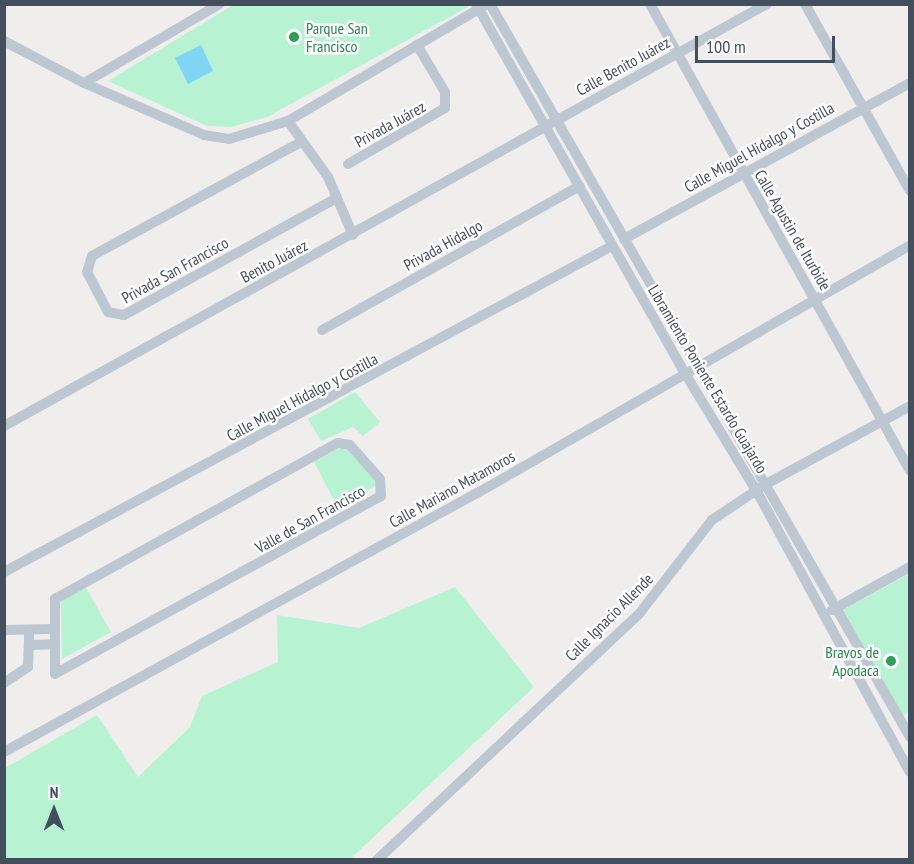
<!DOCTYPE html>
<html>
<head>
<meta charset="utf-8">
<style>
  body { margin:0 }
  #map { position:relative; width:914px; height:864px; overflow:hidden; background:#f0eded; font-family:"PT Sans Narrow",sans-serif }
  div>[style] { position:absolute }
  .green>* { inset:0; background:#b7f3d2 }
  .water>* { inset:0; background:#80d4f4 }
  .minor>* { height:10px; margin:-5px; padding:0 5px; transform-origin:5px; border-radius:5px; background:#bcc7d1 }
  .dots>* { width:16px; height:16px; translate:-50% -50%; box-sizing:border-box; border:3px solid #fff; border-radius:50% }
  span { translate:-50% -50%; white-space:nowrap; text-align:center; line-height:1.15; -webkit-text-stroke:5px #fff; paint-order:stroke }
  .leisure-label { font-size:16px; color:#27864d }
  .left { translate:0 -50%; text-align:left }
  .right { translate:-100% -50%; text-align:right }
  .street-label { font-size:16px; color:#444f5d }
  .frame { position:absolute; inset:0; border:6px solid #444f5d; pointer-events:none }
  .north { position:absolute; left:24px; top:780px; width:60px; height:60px; -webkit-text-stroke:4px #fff; paint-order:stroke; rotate:0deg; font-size:16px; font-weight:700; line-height:24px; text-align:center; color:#444f5d }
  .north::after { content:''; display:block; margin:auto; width:21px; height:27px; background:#444f5d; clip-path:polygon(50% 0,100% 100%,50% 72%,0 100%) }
  .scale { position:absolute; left:695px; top:36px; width:140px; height:27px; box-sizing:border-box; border:3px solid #444f5d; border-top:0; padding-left:8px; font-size:18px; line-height:21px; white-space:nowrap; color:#444f5d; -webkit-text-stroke:4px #fff; paint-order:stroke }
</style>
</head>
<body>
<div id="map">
  <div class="green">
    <div style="clip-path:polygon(233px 5px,470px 4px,471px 5px,267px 117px,231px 127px,207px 126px,108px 81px)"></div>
    <div style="clip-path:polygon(355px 392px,380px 422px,363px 436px,353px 427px,321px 441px,308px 419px)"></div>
    <div style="clip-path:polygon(344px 446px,378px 484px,338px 508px,314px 462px)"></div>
    <div style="clip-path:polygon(909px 574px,909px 712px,902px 716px,843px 610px)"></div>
    <div style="clip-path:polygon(455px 587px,534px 687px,350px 859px,5px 859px,5px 768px,97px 715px,138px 777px,190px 727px,202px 696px,278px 662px,277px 615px,359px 628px)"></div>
    <div style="clip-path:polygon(86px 588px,111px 632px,62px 659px,61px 598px)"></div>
  </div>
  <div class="water">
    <div style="clip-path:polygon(201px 45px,213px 71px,188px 84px,175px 58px)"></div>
  </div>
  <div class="minor">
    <div style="left:476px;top:4px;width:426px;rotate:60.5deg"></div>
    <div style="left:686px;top:375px;width:135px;rotate:58.7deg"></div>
    <div style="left:756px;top:490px;width:321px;rotate:61.4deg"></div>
    <div style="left:490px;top:4px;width:845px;rotate:60.19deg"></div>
    <div style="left:650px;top:4px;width:534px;rotate:60.89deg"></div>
    <div style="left:805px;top:4px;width:214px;rotate:60.7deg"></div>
    <div style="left:4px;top:41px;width:90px;rotate:27.7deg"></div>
    <div style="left:84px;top:83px;width:131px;rotate:23.4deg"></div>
    <div style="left:204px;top:135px;width:25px;rotate:9deg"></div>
    <div style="left:229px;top:139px;width:62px;rotate:-17deg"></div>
    <div style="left:288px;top:121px;width:227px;rotate:-30.4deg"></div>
    <div style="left:84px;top:83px;width:157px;rotate:-30.2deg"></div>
    <div style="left:288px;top:121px;width:69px;rotate:54.5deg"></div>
    <div style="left:328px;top:177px;width:63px;rotate:66.7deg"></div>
    <div style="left:301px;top:142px;width:238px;rotate:151.4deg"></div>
    <div style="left:92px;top:256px;width:17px;rotate:107deg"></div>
    <div style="left:87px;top:272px;width:45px;rotate:62.3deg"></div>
    <div style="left:108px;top:312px;width:16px;rotate:11deg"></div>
    <div style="left:124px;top:315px;width:243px;rotate:-28.8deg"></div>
    <div style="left:348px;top:164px;width:112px;rotate:-30deg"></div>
    <div style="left:445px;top:108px;width:16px;rotate:-90deg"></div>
    <div style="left:445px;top:92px;width:55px;rotate:-120.8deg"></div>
    <div style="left:624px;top:239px;width:326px;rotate:-28.6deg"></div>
    <div style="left:322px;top:330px;width:295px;rotate:-29.2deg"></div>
    <div style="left:4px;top:426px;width:872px;rotate:-28.95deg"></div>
    <div style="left:338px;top:443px;width:12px;rotate:9deg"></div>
    <div style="left:350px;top:445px;width:45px;rotate:48.6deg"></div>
    <div style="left:380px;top:479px;width:17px;rotate:87deg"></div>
    <div style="left:381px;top:496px;width:371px;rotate:151.4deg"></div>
    <div style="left:55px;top:674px;width:75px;rotate:-90deg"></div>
    <div style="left:55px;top:599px;width:323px;rotate:-28.9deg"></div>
    <div style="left:4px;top:572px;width:690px;rotate:-28.2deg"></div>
    <div style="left:832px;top:610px;width:89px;rotate:-28.9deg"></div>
    <div style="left:4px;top:630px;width:49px;rotate:-1.2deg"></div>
    <div style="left:29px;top:645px;width:24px;rotate:-2deg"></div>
    <div style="left:4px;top:683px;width:29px;rotate:-34deg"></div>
    <div style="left:28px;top:667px;width:37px;rotate:-88deg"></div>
    <div style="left:4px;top:752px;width:552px;rotate:-28.7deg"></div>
    <div style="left:488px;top:487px;width:486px;rotate:-29.8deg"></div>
    <div style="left:377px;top:860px;width:359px;rotate:-43.2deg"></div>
    <div style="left:639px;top:614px;width:119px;rotate:-52.2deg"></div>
    <div style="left:712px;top:520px;width:65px;rotate:-33.7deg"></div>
    <div style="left:766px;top:484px;width:164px;rotate:-28.4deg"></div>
  </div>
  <div class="dots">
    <div style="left:294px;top:37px;background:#2e9e5b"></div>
    <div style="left:891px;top:661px;background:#2e9e5b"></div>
  </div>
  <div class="leisure-label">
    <span class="left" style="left:306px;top:37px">Parque San<br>Francisco</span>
    <span class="right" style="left:879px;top:661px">Bravos de<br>Apodaca</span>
  </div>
  <div class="street-label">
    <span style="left:623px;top:66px;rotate:-29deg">Calle Benito Juárez</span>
    <span style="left:390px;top:124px;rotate:-29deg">Privada Juárez</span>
    <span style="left:759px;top:147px;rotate:-29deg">Calle Miguel Hidalgo y Costilla</span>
    <span style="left:793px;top:230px;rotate:60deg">Calle Agustin de Iturbide</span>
    <span style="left:443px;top:245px;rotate:-29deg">Privada Hidalgo</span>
    <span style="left:274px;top:261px;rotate:-28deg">Benito Juárez</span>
    <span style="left:175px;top:270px;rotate:-29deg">Privada San Francisco</span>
    <span style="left:708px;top:379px;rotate:59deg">Libramiento Poniente Estardo Guajardo</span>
    <span style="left:302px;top:397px;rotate:-28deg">Calle Miguel Hidalgo y Costilla</span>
    <span style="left:452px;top:489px;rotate:-29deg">Calle Mariano Matamoros</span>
    <span style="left:310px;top:519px;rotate:-29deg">Valle de San Francisco</span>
    <span style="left:609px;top:617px;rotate:-45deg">Calle Ignacio Allende</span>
  </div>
  <div class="frame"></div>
  <div class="north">N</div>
  <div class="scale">100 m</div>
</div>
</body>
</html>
